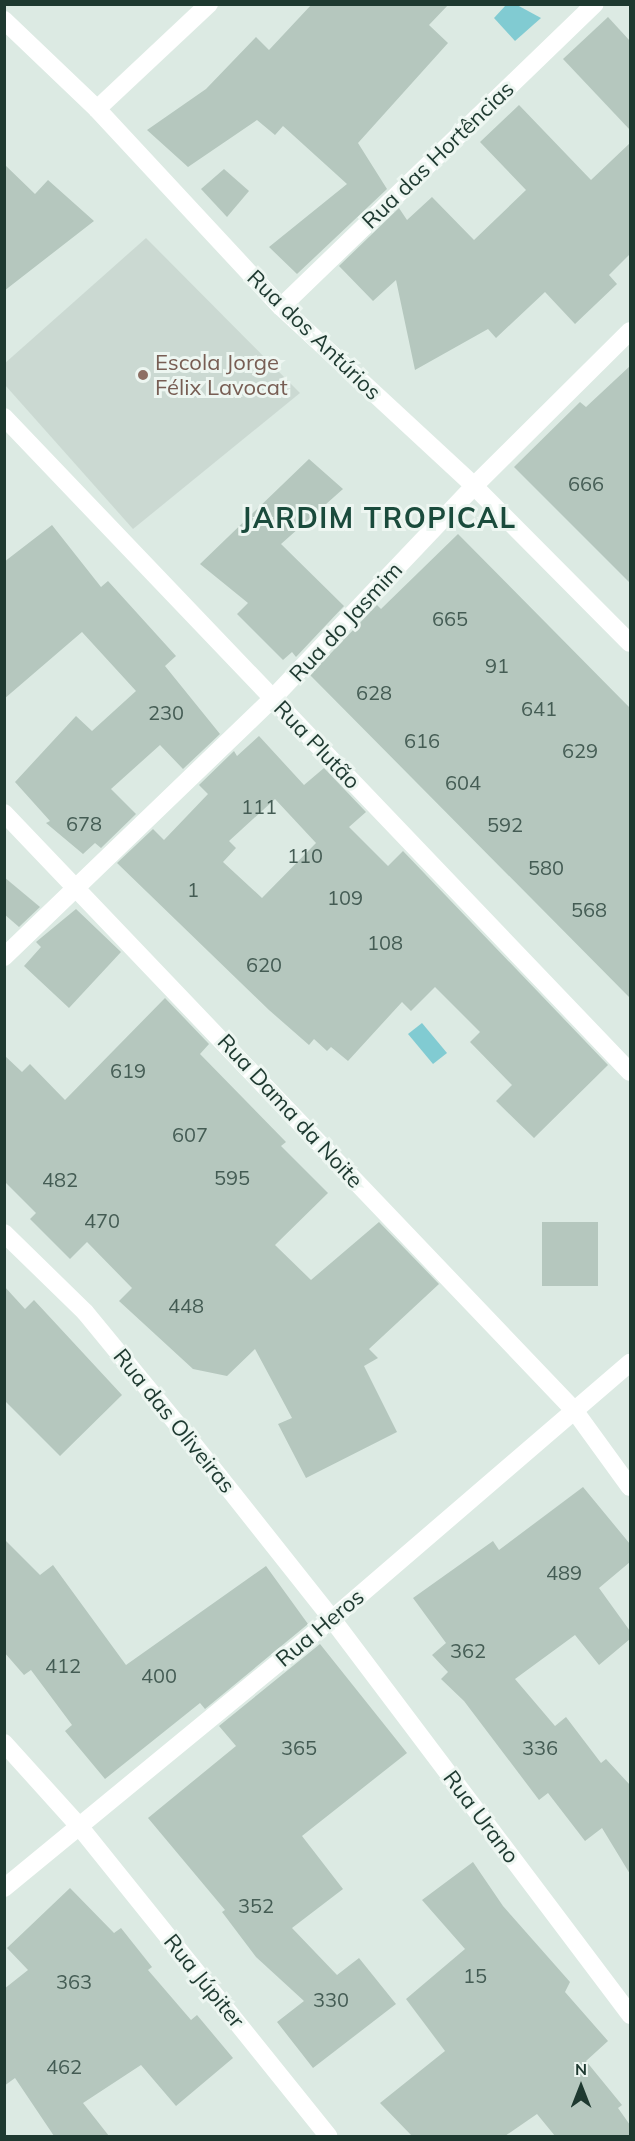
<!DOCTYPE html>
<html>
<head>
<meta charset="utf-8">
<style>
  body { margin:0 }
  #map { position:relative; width:635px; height:2141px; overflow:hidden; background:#dceae3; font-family:Mulish,sans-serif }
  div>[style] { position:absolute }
  .built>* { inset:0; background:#cbd9d2 }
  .water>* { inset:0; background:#81cbd2 }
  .building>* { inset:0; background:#b5c7be }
  .street>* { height:18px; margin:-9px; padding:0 9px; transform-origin:9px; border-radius:9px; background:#fff }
  .dots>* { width:16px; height:16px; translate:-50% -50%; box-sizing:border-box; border:3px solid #edf6f1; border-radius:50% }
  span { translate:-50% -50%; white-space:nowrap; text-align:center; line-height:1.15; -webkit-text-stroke:6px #edf6f1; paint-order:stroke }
  .number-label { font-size:20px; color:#445c54 }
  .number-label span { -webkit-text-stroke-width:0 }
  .street-label { font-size:22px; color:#1e3930 }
  .education-label { font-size:22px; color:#785e54 }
  .left { translate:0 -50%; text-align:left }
  .district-label { font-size:28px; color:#1a4b3c; font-weight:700; letter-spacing:1.5px }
  .frame { position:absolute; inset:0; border:6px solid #1e3930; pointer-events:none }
  .north { position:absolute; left:551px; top:2057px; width:60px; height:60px; -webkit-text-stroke:4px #edf6f1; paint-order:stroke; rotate:0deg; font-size:16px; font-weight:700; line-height:24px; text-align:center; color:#1e3930 }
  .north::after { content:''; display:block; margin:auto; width:21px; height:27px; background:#1e3930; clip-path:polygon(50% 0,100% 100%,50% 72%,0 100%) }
</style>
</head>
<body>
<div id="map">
  <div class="built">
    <div style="clip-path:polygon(146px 238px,300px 393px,133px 529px,5px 385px,4px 364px)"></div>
  </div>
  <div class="water">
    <div style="clip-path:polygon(506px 5px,517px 5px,541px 18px,515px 41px,494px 18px)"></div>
    <div style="clip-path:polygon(422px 1023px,447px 1053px,433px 1064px,408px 1034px)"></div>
  </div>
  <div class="building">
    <div style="clip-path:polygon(312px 4px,449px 4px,429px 25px,448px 43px,358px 143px,387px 189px,297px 274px,269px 247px,347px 184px,283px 126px,275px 135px,257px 120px,188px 167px,147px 130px,206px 89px,256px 37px,269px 50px)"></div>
    <div style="clip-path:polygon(608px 17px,630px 41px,630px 130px,563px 59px)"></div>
    <div style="clip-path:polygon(519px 105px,591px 180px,630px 143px,630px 254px,609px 275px,617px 284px,575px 324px,545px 292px,496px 338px,488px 329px,415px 370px,396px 280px,373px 301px,339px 266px,399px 208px,407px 220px,432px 197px,474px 240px,526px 190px,480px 142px)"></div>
    <div style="clip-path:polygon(4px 164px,35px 194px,48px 180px,94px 221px,4px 291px)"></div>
    <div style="clip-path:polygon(224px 169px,249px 191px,227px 217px,201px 189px)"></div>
    <div style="clip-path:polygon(630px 366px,630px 583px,514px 467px,580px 402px,586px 407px)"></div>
    <div style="clip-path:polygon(309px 459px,343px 489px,281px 544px,344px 606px,296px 657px,292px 652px,283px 660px,237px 614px,248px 603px,200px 564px)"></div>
    <div style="clip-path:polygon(52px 525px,101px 587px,108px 581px,176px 656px,165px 666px,220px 734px,183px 769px,160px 745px,111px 789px,136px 814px,101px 848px,95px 843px,83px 854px,46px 823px,50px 821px,15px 782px,76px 716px,92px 731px,136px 691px,82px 632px,4px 699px,4px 562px)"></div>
    <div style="clip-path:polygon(458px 534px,630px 708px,630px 998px,310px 675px,377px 605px,381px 609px)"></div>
    <div style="clip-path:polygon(evenodd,259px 736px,304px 785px,324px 768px,366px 812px,349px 827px,388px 866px,403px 851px,608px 1065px,534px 1138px,496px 1101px,512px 1085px,470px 1042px,480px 1032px,435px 987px,411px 1011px,402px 1002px,348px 1061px,331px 1047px,327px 1051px,314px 1039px,309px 1045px,269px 1010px,117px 863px,153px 829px,164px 840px,208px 794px,199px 785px,234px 751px,237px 756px,259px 736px,275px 799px,316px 843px,262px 898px,223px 862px,236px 848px,229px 841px,275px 799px)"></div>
    <div style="clip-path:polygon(4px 877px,40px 907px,19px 927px,4px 914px)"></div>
    <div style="clip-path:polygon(76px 909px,121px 952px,69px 1008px,24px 966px,41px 947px,36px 942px)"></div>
    <div style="clip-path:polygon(165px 998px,209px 1044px,200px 1054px,286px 1142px,281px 1146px,328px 1193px,275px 1245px,311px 1280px,379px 1222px,439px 1284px,369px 1349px,378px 1358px,364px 1366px,397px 1432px,306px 1478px,278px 1424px,292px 1418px,255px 1349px,227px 1376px,193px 1369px,119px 1301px,132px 1288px,87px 1242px,70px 1259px,30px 1219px,36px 1213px,4px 1181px,4px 1055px,22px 1072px,30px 1064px,65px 1100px)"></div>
    <div style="clip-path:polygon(542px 1222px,598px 1222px,598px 1286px,542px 1286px)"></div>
    <div style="clip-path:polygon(4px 1286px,25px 1309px,34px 1300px,122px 1395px,60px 1456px,4px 1400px)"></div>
    <div style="clip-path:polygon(583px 1487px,630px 1544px,630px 1562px,599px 1588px,630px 1631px,630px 1639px,599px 1665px,575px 1635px,515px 1679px,555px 1726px,566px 1717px,601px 1763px,606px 1759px,630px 1785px,630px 1874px,602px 1828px,585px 1841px,548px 1793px,539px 1800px,464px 1701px,441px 1679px,448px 1672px,432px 1655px,446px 1643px,413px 1598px,493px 1541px,499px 1550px)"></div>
    <div style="clip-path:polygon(4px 1539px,40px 1575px,53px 1565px,126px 1665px,266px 1566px,308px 1624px,205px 1709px,200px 1703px,105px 1779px,65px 1731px,72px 1725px,31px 1670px,24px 1675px,4px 1652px)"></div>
    <div style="clip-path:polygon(320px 1644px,407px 1753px,302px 1836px,343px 1889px,292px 1928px,337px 1975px,359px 1958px,396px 2004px,313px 2068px,277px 2022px,304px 2001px,256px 1957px,222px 1912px,225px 1910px,148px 1818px,236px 1746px,219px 1726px)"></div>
    <div style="clip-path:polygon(473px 1862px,503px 1906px,570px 1982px,565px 1992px,608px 2041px,586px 2061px,622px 2105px,618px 2108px,630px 2125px,630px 2136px,555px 2136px,537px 2114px,505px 2136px,412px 2136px,380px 2103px,445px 2051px,406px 1999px,465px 1949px,422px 1900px)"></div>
    <div style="clip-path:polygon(70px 1888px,114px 1933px,121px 1928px,152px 1967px,148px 1970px,191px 2020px,197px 2015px,233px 2058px,176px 2106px,141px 2065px,83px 2103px,109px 2136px,54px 2136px,15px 2078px,4px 2086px,4px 1989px,28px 1970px,7px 1948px)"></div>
  </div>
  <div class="street">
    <div style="left:4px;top:20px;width:129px;rotate:43.7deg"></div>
    <div style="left:97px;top:109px;width:270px;rotate:47.1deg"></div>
    <div style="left:281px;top:307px;width:263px;rotate:42.8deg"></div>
    <div style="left:474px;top:486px;width:221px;rotate:45.2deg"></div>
    <div style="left:97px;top:109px;width:154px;rotate:-43.2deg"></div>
    <div style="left:281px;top:307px;width:436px;rotate:-44deg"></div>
    <div style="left:4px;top:417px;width:906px;rotate:46.3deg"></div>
    <div style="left:4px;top:813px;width:825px;rotate:46.33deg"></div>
    <div style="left:574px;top:1410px;width:95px;rotate:54deg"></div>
    <div style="left:4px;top:957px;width:372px;rotate:-43.9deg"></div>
    <div style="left:272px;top:699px;width:294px;rotate:-46.5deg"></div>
    <div style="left:474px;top:486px;width:220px;rotate:-44.8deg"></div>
    <div style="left:4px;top:1233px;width:113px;rotate:44.3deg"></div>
    <div style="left:85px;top:1312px;width:167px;rotate:50.6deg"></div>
    <div style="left:191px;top:1441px;width:227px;rotate:51.6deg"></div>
    <div style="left:332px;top:1619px;width:496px;rotate:53deg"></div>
    <div style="left:4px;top:1743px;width:112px;rotate:47.9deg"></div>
    <div style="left:79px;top:1826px;width:398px;rotate:51.2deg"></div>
    <div style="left:4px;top:1888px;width:424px;rotate:-39.4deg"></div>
    <div style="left:332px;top:1619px;width:393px;rotate:-40.7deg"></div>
  </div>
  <div class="dots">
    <div style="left:143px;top:375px;background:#8d6e63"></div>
  </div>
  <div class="number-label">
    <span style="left:586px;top:483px">666</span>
    <span style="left:450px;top:618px">665</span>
    <span style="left:497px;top:665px">91</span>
    <span style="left:374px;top:692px">628</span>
    <span style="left:539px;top:708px">641</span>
    <span style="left:166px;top:712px">230</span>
    <span style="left:422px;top:740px">616</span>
    <span style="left:580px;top:750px">629</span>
    <span style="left:463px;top:782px">604</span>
    <span style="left:259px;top:806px">111</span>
    <span style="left:84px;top:823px">678</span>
    <span style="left:505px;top:824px">592</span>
    <span style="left:305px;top:855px">110</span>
    <span style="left:546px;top:867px">580</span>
    <span style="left:193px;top:889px">1</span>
    <span style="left:345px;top:897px">109</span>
    <span style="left:589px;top:909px">568</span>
    <span style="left:385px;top:942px">108</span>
    <span style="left:264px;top:964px">620</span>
    <span style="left:128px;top:1070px">619</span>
    <span style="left:190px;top:1134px">607</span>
    <span style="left:232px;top:1177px">595</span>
    <span style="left:60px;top:1179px">482</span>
    <span style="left:102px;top:1220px">470</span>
    <span style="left:186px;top:1305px">448</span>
    <span style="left:564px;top:1572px">489</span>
    <span style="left:468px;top:1650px">362</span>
    <span style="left:63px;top:1665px">412</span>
    <span style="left:159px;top:1675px">400</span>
    <span style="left:299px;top:1747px">365</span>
    <span style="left:540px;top:1747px">336</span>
    <span style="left:256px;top:1905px">352</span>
    <span style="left:475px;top:1975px">15</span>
    <span style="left:74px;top:1981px">363</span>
    <span style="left:331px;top:1999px">330</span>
    <span style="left:64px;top:2066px">462</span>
  </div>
  <div class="street-label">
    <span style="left:438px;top:155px;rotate:-44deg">Rua das Hortências</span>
    <span style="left:314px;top:335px;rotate:44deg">Rua dos Antúrios</span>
    <span style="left:346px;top:622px;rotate:-47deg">Rua do Jasmim</span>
    <span style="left:317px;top:745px;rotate:46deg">Rua Plutão</span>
    <span style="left:290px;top:1111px;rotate:47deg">Rua Dama da Noite</span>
    <span style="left:174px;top:1421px;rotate:51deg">Rua das Oliveiras</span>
    <span style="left:320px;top:1628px;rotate:-40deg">Rua Heros</span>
    <span style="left:481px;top:1817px;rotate:53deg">Rua Urano</span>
    <span style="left:204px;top:1981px;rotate:51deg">Rua Júpiter</span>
  </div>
  <div class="education-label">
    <span class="left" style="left:155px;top:375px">Escola Jorge<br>Félix Lavocat</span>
  </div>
  <div class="district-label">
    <span style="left:379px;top:518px">JARDIM TROPICAL</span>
  </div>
  <div class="frame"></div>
  <div class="north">N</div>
</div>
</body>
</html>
